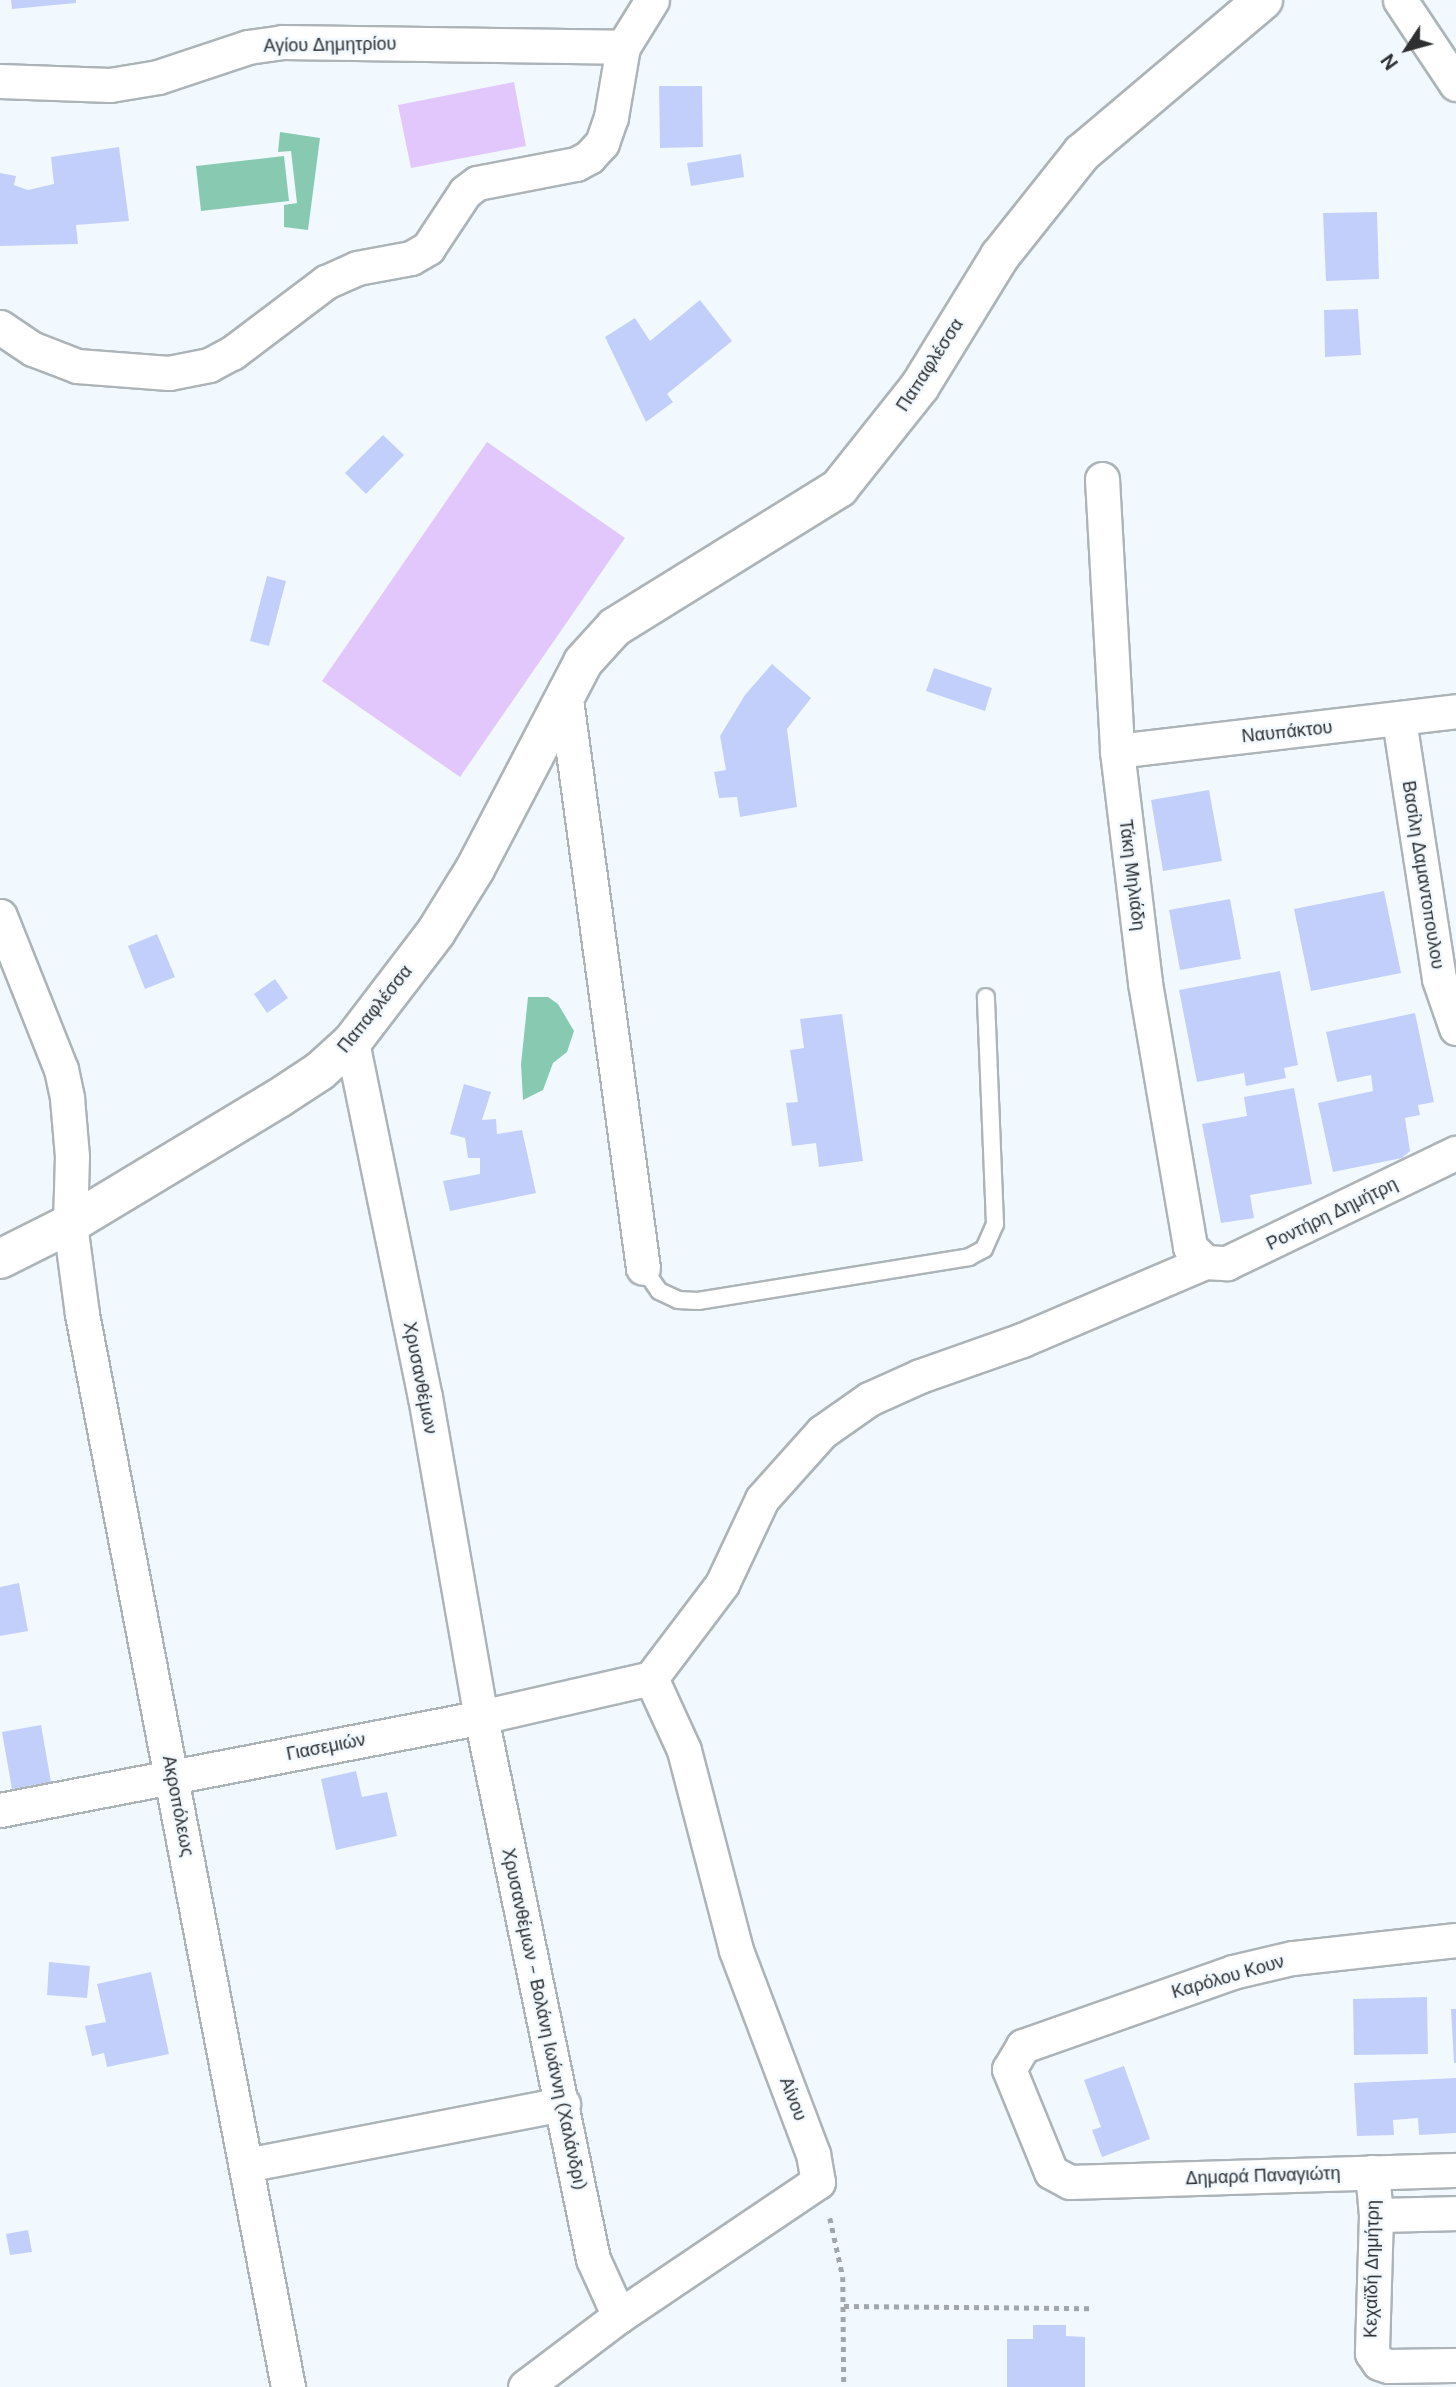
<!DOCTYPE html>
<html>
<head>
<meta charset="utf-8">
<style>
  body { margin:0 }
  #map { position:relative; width:1456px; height:2387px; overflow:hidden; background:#f2f9fe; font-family:"DM Sans",sans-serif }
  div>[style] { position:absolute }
  .green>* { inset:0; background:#e1c7fb }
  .water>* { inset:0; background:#87cab1 }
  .building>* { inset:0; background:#c3cffb }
  .path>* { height:4.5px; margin-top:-2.25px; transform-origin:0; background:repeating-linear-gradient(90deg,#a1a6aa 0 5px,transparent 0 10px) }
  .roads { filter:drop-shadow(2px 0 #adb4b8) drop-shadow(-2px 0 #adb4b8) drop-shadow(0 2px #adb4b8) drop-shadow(0 -2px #adb4b8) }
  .service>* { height:16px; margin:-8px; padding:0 8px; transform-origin:8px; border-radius:8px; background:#fff }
  .minor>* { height:33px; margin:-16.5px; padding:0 16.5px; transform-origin:16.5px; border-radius:16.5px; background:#fff }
  .tertiary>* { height:38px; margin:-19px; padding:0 19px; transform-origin:19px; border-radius:19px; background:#fff }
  span { translate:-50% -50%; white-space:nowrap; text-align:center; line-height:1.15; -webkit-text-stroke:5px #f2f9fe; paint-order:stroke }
  .street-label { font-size:18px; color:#2d2f31 }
  .north { position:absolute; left:1372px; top:14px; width:70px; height:70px; -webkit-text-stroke:5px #f2f9fe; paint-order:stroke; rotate:234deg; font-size:19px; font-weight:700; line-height:28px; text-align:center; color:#2d2f31 }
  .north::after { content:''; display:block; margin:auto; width:24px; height:32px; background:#2d2f31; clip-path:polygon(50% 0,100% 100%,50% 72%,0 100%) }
</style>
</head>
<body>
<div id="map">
  <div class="green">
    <div style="clip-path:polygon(514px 82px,526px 146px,411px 168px,398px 105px)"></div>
    <div style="clip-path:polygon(487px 442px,625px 538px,460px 777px,322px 681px)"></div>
  </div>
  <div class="water">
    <div style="clip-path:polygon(280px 132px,320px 138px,308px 230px,284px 227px,284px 205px,297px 203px,291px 151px,278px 152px)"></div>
    <div style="clip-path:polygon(284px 156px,289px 201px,201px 211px,196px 166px)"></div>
    <div style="clip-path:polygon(528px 997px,548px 997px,558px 1004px,574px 1031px,567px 1052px,553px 1063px,543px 1090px,523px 1100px,521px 1064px)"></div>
  </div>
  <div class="building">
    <div style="clip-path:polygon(11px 0,76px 0,76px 3px,12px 9px)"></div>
    <div style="clip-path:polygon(659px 86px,702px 86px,703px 147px,660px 148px)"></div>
    <div style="clip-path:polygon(119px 147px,129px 221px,76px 225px,78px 244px,0 246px,0 173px,16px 176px,14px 185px,28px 190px,54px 184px,51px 157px)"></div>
    <div style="clip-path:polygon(741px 154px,744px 177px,691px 186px,687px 163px)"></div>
    <div style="clip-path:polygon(1377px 212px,1379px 279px,1326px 281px,1323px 213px)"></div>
    <div style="clip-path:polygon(700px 300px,732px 341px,667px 394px,673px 402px,646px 422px,605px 337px,635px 318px,650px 341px)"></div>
    <div style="clip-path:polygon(1358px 309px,1361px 355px,1325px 357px,1324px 310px)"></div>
    <div style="clip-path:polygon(383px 435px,404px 455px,366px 494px,345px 473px)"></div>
    <div style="clip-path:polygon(267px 576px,286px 581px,269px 646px,250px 641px)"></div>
    <div style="clip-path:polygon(772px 664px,811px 698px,787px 729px,797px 807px,740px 817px,737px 797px,719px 798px,714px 772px,726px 770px,720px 736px,745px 695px)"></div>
    <div style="clip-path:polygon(934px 668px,992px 688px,985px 711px,926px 691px)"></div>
    <div style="clip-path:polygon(1209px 790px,1222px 861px,1163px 871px,1151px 800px)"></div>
    <div style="clip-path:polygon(1384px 891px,1401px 973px,1311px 991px,1294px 909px)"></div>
    <div style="clip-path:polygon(1230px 899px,1241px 959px,1180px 970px,1169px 910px)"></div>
    <div style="clip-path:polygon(157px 934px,175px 977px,145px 989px,128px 946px)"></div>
    <div style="clip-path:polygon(1280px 971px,1298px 1065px,1284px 1068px,1286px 1078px,1246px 1086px,1244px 1073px,1197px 1082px,1179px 990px)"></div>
    <div style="clip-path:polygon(275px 979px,288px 998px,267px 1013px,254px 994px)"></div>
    <div style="clip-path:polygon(1415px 1013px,1434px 1102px,1418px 1105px,1420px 1115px,1405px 1118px,1410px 1151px,1402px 1158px,1333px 1172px,1318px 1103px,1373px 1091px,1371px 1075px,1337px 1082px,1326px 1032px)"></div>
    <div style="clip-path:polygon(842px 1014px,863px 1161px,819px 1167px,816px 1143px,792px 1146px,786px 1103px,798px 1102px,790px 1050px,804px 1048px,800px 1019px)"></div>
    <div style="clip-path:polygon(464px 1084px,491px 1092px,482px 1120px,496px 1119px,497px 1134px,522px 1130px,536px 1193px,450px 1211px,443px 1181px,480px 1174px,480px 1158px,468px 1158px,465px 1138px,450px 1134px)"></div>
    <div style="clip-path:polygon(1294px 1088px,1312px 1184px,1250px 1195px,1254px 1218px,1221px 1223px,1202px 1124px,1247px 1116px,1244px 1097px)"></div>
    <div style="clip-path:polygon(19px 1583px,28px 1631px,0 1636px,0 1587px)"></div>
    <div style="clip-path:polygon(41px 1725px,51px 1782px,12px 1789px,2px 1732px)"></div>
    <div style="clip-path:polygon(356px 1771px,362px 1797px,387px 1792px,397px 1836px,336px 1850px,321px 1779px)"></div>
    <div style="clip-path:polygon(49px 1962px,90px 1966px,87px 1998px,47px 1995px)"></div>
    <div style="clip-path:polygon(151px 1972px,169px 2054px,107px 2067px,104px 2053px,92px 2056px,85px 2026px,106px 2022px,97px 1984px)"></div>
    <div style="clip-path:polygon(1427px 1997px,1428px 2054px,1354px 2055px,1353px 1999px)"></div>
    <div style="clip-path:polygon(1451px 2009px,1456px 2009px,1456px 2063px,1454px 2063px)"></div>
    <div style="clip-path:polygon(1124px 2066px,1150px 2139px,1102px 2157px,1092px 2130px,1101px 2127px,1084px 2080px)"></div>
    <div style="clip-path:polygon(1456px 2078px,1456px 2133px,1419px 2135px,1418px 2118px,1393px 2120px,1394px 2135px,1357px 2136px,1354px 2083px)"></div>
    <div style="clip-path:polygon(28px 2230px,32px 2252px,10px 2255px,6px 2234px)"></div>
    <div style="clip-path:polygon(1033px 2325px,1066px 2325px,1066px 2336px,1085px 2337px,1085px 2387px,1007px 2387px,1007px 2339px,1033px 2339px)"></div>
  </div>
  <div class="path">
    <div style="left:830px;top:2218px;width:60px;rotate:77.6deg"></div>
    <div style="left:843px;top:2277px;width:110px;rotate:89.5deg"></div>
    <div style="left:844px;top:2306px;width:245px;rotate:0.5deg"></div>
  </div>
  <div class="roads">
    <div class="service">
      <div style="left:643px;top:1268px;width:28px;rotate:55deg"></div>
      <div style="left:659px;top:1291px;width:21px;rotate:25deg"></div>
      <div style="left:678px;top:1300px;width:20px;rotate:3deg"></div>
      <div style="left:698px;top:1301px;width:275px;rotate:-9.2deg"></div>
      <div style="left:969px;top:1257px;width:17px;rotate:-28deg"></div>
      <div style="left:984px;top:1249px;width:27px;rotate:-66deg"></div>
      <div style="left:995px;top:1224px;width:227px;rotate:-92.3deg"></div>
    </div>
    <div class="minor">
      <div style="left:1400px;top:0;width:101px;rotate:56.3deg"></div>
      <div style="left:0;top:81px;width:110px;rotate:2.1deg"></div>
      <div style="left:110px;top:85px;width:49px;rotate:-9.5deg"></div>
      <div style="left:158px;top:77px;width:95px;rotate:-18.4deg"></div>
      <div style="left:248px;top:47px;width:34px;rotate:-8deg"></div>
      <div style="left:282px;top:42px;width:341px;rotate:0.8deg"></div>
      <div style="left:623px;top:47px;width:55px;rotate:-58.3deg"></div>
      <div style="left:0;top:327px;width:40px;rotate:34deg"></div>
      <div style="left:33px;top:349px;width:47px;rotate:21.1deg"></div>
      <div style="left:77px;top:366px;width:92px;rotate:4.4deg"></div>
      <div style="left:169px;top:373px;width:41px;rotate:-11.3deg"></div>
      <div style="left:209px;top:365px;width:26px;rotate:-28deg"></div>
      <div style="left:232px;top:353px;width:118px;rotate:-37.1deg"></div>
      <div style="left:326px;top:282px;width:34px;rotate:-24deg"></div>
      <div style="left:357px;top:268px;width:55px;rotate:-10.5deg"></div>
      <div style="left:411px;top:258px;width:20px;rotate:-30deg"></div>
      <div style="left:428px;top:248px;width:67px;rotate:-56.5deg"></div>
      <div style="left:465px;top:192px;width:15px;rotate:-37deg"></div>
      <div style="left:477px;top:183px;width:101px;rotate:-10.9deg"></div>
      <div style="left:576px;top:164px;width:15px;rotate:-28deg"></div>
      <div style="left:589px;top:157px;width:19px;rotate:-47deg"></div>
      <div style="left:602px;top:143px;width:28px;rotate:-71deg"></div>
      <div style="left:611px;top:117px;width:71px;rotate:-80.3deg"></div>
      <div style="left:1102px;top:479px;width:272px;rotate:86.8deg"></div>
      <div style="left:1117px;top:751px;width:234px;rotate:83.1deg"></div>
      <div style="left:1145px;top:983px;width:268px;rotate:80.3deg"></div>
      <div style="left:1190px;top:1247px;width:21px;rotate:45deg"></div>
      <div style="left:1205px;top:1262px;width:22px;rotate:3deg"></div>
      <div style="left:1227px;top:1263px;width:254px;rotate:-25.7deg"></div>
      <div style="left:565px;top:692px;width:581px;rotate:82.29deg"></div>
      <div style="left:1399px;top:720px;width:262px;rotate:81.2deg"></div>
      <div style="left:1439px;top:979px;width:52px;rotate:70.9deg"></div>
      <div style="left:1117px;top:751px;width:341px;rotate:-6.7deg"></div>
      <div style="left:0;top:916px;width:165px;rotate:68.3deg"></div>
      <div style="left:61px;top:1069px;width:30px;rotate:78deg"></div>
      <div style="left:67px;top:1098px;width:58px;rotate:85.1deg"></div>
      <div style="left:72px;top:1156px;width:68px;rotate:91.7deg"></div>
      <div style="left:70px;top:1224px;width:91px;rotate:82.4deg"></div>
      <div style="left:82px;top:1314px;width:1093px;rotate:79.13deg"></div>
      <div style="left:352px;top:1042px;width:362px;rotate:78.4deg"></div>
      <div style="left:425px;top:1397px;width:325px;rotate:80.1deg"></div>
      <div style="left:481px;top:1717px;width:553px;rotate:78.32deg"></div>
      <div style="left:593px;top:2259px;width:63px;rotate:65.5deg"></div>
      <div style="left:651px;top:1678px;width:118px;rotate:-52.9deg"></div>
      <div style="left:722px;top:1584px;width:94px;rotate:-64.8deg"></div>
      <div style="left:762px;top:1499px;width:90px;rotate:-48.2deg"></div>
      <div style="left:822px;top:1432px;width:57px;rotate:-35.1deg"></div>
      <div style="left:869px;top:1399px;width:56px;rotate:-24.3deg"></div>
      <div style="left:920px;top:1376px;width:108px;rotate:-19.4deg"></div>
      <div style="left:1022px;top:1340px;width:199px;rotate:-23.1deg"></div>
      <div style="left:0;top:1810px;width:490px;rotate:-10.9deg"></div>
      <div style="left:481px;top:1717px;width:174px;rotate:-12.9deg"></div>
      <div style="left:1456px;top:1940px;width:165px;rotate:173.7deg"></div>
      <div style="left:1292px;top:1958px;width:61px;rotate:166.7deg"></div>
      <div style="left:1233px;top:1972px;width:223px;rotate:160.6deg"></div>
      <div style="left:1023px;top:2046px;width:27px;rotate:121deg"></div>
      <div style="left:1009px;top:2069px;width:111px;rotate:67.8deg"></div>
      <div style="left:1051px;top:2172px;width:21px;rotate:28deg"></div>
      <div style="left:1070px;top:2182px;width:386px;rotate:-1.8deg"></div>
      <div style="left:246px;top:2165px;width:323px;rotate:-10.9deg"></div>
      <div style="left:1372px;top:2172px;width:43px;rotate:84.7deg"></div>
      <div style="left:1376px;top:2215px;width:138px;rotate:91.7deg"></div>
      <div style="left:1372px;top:2353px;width:12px;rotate:55deg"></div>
      <div style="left:1379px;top:2363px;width:9px;rotate:18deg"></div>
      <div style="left:1388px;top:2366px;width:68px;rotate:-0.8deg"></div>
      <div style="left:1376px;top:2215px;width:80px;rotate:-1.4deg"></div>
      <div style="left:525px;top:2387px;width:118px;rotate:-37.1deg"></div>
      <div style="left:619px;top:2316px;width:240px;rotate:-34deg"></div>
      <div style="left:818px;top:2182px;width:28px;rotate:-100deg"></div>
      <div style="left:813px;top:2154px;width:218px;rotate:-110.7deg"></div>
      <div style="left:736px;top:1950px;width:207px;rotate:-104.6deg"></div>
      <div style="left:684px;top:1750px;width:79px;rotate:-114.6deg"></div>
    </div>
    <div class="tertiary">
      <div style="left:0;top:1259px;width:78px;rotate:-26.6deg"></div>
      <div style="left:70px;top:1224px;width:244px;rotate:-31.1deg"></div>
      <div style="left:279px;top:1098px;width:49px;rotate:-33.4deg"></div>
      <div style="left:320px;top:1071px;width:43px;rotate:-42.2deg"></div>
      <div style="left:352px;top:1042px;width:138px;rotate:-52.6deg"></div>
      <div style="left:436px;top:932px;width:74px;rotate:-58.2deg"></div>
      <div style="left:475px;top:869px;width:233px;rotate:-62.4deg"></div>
      <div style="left:583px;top:662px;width:47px;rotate:-47.6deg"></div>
      <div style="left:615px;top:627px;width:264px;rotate:-31.8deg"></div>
      <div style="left:839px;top:488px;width:130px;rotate:-51.5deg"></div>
      <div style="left:920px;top:386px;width:153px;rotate:-58.4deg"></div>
      <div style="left:1000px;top:256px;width:132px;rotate:-51.5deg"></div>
      <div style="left:1082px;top:153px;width:237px;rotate:-40.2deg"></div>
    </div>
  </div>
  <div class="street-label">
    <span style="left:330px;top:45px;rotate:-1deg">Αγίου Δημητρίου</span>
    <span style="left:930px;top:365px;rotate:-57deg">Παπαφλέσσα</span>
    <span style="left:1287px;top:732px;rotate:-6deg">Ναυπάκτου</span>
    <span style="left:1132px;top:875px;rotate:83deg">Τάκη Μηλιάδη</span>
    <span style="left:1423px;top:875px;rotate:81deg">Βασίλη Δαμαντοπουλου</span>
    <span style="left:375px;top:1009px;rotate:-51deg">Παπαφλέσσα</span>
    <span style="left:1332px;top:1214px;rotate:-26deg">Ροντήρη Δημήτρη</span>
    <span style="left:420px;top:1378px;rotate:79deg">Χρυσανθέμων</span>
    <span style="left:326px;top:1747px;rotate:-11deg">Γιασεμιών</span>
    <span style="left:178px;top:1806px;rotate:79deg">Ακροπόλεως</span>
    <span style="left:1228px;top:1977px;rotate:-16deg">Καρόλου Κουν</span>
    <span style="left:544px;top:2019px;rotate:78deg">Χρυσανθέμων - Βολάνη Ιωάννη (Χαλάνδρι)</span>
    <span style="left:793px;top:2099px;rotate:69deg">Αίνου</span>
    <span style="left:1263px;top:2176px;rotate:-2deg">Δημαρά Παναγιώτη</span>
    <span style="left:1372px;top:2269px;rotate:-89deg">Κεχαϊδή Δημήτρη</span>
  </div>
  <div class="north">N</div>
</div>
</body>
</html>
